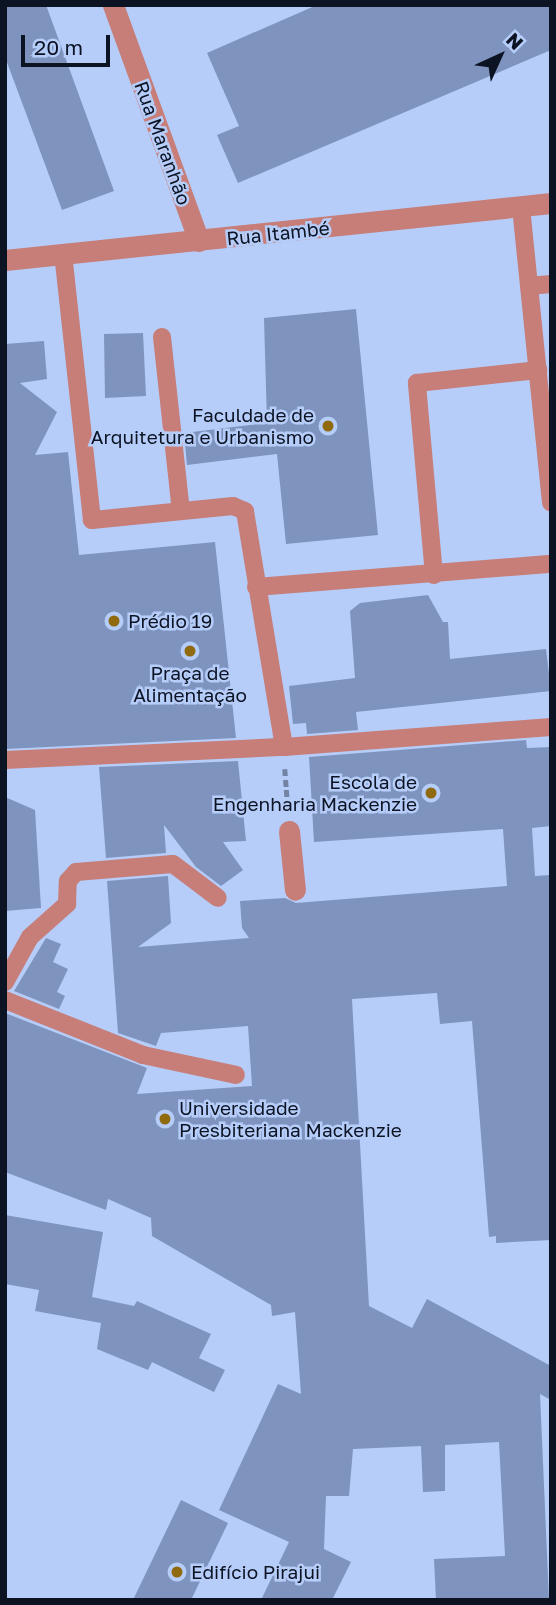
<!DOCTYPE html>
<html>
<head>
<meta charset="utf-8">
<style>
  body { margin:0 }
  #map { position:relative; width:556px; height:1605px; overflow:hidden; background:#b6cdf9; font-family:"Golos Text",sans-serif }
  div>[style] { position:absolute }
  .building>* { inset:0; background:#7e94be }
  .path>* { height:4.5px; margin-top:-2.25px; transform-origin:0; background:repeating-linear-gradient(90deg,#7283a4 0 7px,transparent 0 10.5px) }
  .service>* { height:18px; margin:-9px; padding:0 9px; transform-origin:9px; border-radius:9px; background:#c77d78 }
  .pedestrian>* { height:21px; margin:-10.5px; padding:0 10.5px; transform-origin:10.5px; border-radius:10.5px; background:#c77d78 }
  .minor>* { height:21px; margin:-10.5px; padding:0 10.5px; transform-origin:10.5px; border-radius:10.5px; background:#c77d78 }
  .dots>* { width:19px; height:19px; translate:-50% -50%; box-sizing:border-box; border:4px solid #b6cdf9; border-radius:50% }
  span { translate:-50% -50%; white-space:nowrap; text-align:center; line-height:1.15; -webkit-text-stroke:5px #b6cdf9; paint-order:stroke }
  .street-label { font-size:19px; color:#0c1323 }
  .poi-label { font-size:19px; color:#0c1323 }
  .right { translate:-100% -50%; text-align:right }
  .left { translate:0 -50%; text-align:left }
  .frame { position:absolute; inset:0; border:7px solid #0c1323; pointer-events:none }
  .north { position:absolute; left:465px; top:21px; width:70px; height:70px; -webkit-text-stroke:5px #b6cdf9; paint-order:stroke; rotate:45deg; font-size:19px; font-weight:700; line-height:28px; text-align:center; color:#0c1323 }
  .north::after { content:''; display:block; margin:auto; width:24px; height:32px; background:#0c1323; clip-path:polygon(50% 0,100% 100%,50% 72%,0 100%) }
  .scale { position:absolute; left:21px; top:35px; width:89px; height:32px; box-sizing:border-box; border:4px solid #0c1323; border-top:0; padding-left:9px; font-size:21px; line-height:24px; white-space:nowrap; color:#0c1323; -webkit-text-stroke:5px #b6cdf9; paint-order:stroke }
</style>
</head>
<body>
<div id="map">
  <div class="building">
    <div style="clip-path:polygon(5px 5px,46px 5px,114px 191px,62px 210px,5px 57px)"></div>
    <div style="clip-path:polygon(317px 5px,551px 5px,551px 50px,238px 183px,217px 135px,239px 126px,207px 53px)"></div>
    <div style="clip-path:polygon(356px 309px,378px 535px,286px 544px,277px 454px,187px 465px,184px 433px,267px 423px,264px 318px)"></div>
    <div style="clip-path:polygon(143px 333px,146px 396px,105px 398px,104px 334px)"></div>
    <div style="clip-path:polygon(44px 341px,47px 379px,20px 383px,57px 412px,35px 455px,68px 452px,79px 555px,215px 542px,236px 738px,5px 749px,5px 344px)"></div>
    <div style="clip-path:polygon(428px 595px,443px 622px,448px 622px,450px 659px,546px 649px,551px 691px,356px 712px,358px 730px,307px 734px,306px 723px,293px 724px,289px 686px,355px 678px,350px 611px,360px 603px)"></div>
    <div style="clip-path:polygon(526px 740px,527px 748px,551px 747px,551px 826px,532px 828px,535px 876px,551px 875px,551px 1240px,496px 1243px,496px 1236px,489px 1237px,472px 1021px,440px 1024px,437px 993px,352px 999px,369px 1306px,412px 1328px,427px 1299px,551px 1366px,551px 1400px,540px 1394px,549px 1600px,436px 1600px,434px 1559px,505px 1556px,499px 1442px,445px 1445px,445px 1491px,423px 1492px,421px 1446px,353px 1449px,349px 1496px,326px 1496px,324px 1549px,351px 1562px,332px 1600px,261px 1600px,289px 1542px,219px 1510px,278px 1384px,301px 1394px,295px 1312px,272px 1316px,271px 1305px,152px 1236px,151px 1218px,108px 1199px,106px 1210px,5px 1172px,5px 1013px,147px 1068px,137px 1094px,252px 1086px,248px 1026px,161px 1033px,156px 1046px,118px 1033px,107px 881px,168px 876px,171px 923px,138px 947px,249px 938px,242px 928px,240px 901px,285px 898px,296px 903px,507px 886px,503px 829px,314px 842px,309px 757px)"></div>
    <div style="clip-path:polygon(238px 761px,246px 841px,223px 842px,243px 870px,221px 886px,196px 867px,164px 825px,166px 853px,106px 858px,99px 767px)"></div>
    <div style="clip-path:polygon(5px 797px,35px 810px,41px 908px,5px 911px)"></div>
    <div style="clip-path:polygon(46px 938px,61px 944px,53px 962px,68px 969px,57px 992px,65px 996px,59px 1009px,14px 991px)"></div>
    <div style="clip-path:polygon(5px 1215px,103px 1232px,92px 1297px,134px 1306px,137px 1301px,211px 1334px,199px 1358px,225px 1370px,214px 1392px,152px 1362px,148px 1370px,97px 1349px,101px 1323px,35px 1311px,39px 1290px,5px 1284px)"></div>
    <div style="clip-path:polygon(181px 1500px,228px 1523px,191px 1600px,133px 1600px)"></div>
  </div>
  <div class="path">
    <div style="left:285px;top:769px;width:40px;rotate:85.7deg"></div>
  </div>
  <div class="service">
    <div style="left:521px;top:207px;width:297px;rotate:84.2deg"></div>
    <div style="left:529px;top:286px;width:22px;rotate:-5deg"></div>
    <div style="left:162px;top:337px;width:175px;rotate:83.8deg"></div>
    <div style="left:434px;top:575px;width:193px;rotate:-95.1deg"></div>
    <div style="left:417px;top:383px;width:122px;rotate:-6.1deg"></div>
    <div style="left:256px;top:587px;width:296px;rotate:-4.5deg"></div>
    <div style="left:284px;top:747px;width:268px;rotate:-4.3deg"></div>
    <div style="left:5px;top:760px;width:279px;rotate:-2.7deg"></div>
    <div style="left:284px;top:747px;width:239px;rotate:-99.4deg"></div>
    <div style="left:245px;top:511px;width:13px;rotate:-157deg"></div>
    <div style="left:233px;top:506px;width:142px;rotate:174.3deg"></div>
    <div style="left:92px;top:520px;width:268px;rotate:-96.2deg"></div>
    <div style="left:5px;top:982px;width:51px;rotate:-60.9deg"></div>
    <div style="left:30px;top:937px;width:50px;rotate:-41.7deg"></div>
    <div style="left:67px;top:904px;width:23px;rotate:-88deg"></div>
    <div style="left:68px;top:881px;width:12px;rotate:-48deg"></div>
    <div style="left:76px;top:872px;width:97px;rotate:-4.7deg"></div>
    <div style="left:173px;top:864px;width:56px;rotate:37.1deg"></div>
    <div style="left:5px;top:1000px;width:149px;rotate:21.7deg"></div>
    <div style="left:143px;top:1055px;width:95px;rotate:12.1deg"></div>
  </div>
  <div class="pedestrian">
    <div style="left:289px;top:831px;width:59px;rotate:84.2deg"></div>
  </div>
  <div class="minor">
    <div style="left:113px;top:5px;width:251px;rotate:70deg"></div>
    <div style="left:5px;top:260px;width:549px;rotate:-5.96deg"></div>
  </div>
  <div class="dots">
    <div style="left:328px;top:426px;background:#8f6a0f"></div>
    <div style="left:114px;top:621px;background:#8f6a0f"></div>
    <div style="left:190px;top:651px;background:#8f6a0f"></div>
    <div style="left:431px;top:793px;background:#8f6a0f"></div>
    <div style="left:165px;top:1119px;background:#8f6a0f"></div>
    <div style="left:177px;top:1572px;background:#8f6a0f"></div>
  </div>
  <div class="street-label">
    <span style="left:163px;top:143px;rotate:70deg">Rua Maranhão</span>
    <span style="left:278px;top:233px;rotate:-6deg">Rua Itambé</span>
  </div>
  <div class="poi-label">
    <span class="right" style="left:314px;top:426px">Faculdade de<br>Arquitetura e Urbanismo</span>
    <span class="left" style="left:128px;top:621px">Prédio 19</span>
    <span style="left:190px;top:684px">Praça de<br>Alimentação</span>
    <span class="right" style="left:417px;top:793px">Escola de<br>Engenharia Mackenzie</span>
    <span class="left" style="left:179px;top:1119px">Universidade<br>Presbiteriana Mackenzie</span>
    <span class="left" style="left:191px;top:1572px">Edifício Pirajui</span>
  </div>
  <div class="frame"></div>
  <div class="north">N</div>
  <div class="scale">20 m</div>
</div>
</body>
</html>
